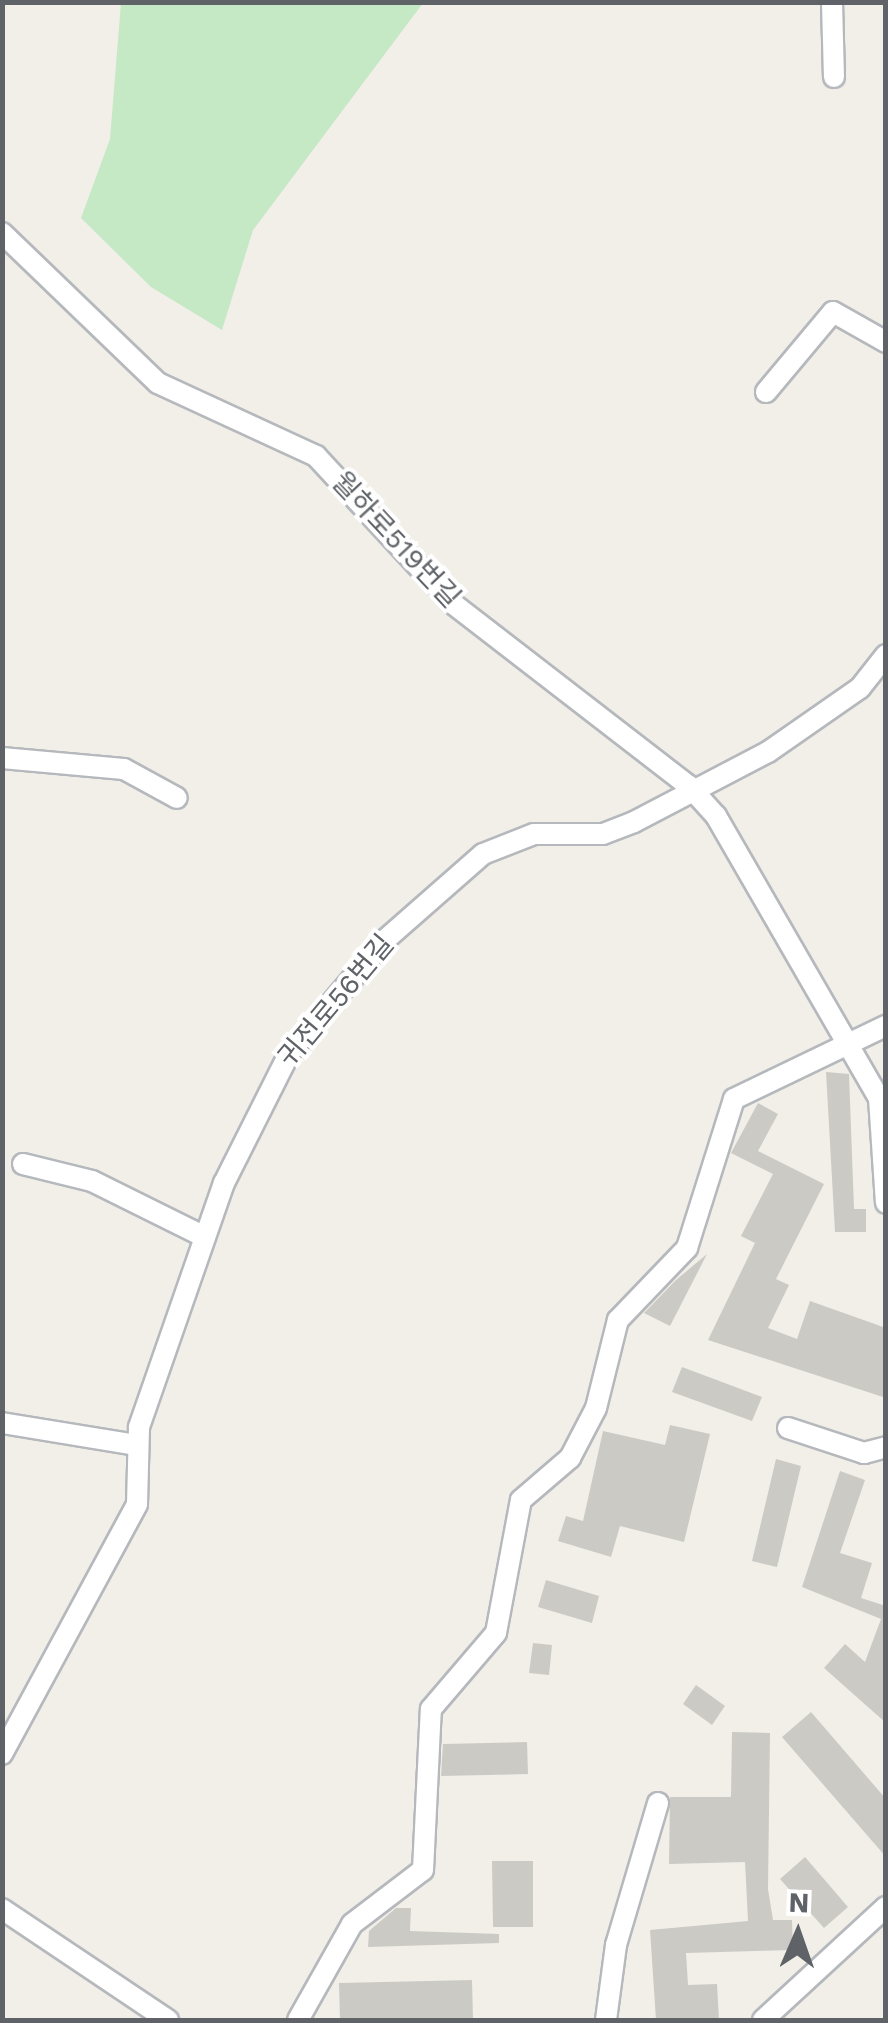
<!DOCTYPE html>
<html>
<head>
<meta charset="utf-8">
<style>
  body { margin:0 }
  #map { position:relative; width:888px; height:2023px; overflow:hidden; background:#f1efe8; font-family:"Work Sans","Noto Sans KR",sans-serif }
  div>[style] { position:absolute }
  .green>* { inset:0; background:#c5e8c5 }
  .building>* { inset:0; background:#cccac5 }
  .roads { filter:drop-shadow(2px 0 #b5b8bc) drop-shadow(-2px 0 #b5b8bc) drop-shadow(0 2px #b5b8bc) drop-shadow(0 -2px #b5b8bc) }
  .minor>* { height:20px; margin:-10px; padding:0 10px; transform-origin:10px; border-radius:10px; background:#fff }
  span { translate:-50% -50%; white-space:nowrap; text-align:center; line-height:1.15; -webkit-text-stroke:8px #fff; paint-order:stroke }
  .street-label { font-size:28px; color:#5f6368 }
  .frame { position:absolute; inset:0; border:5px solid #5f6368; pointer-events:none }
  .north { position:absolute; left:748px; top:1883px; width:100px; height:100px; -webkit-text-stroke:8px #fff; paint-order:stroke; rotate:2deg; font-size:28px; font-weight:700; line-height:40px; text-align:center; color:#5f6368 }
  .north::after { content:''; display:block; margin:auto; width:35px; height:45px; background:#5f6368; clip-path:polygon(50% 0,100% 100%,50% 72%,0 100%) }
</style>
</head>
<body>
<div id="map">
  <div class="green">
    <div style="clip-path:polygon(121px 3px,423px 3px,253px 230px,222px 330px,151px 287px,81px 218px,110px 139px)"></div>
  </div>
  <div class="building">
    <div style="clip-path:polygon(826px 1072px,849px 1074px,854px 1209px,866px 1209px,866px 1232px,835px 1232px)"></div>
    <div style="clip-path:polygon(758px 1103px,778px 1114px,758px 1151px,824px 1184px,776px 1279px,789px 1285px,768px 1328px,797px 1339px,810px 1301px,886px 1328px,886px 1398px,708px 1340px,755px 1243px,741px 1236px,773px 1174px,731px 1153px)"></div>
    <div style="clip-path:polygon(707px 1254px,670px 1326px,644px 1313px,676px 1280px)"></div>
    <div style="clip-path:polygon(682px 1367px,762px 1397px,752px 1421px,672px 1392px)"></div>
    <div style="clip-path:polygon(670px 1425px,710px 1434px,684px 1542px,620px 1526px,611px 1557px,558px 1541px,566px 1516px,583px 1521px,603px 1431px,665px 1445px)"></div>
    <div style="clip-path:polygon(776px 1459px,801px 1466px,777px 1567px,752px 1561px)"></div>
    <div style="clip-path:polygon(840px 1471px,865px 1480px,840px 1553px,872px 1563px,861px 1598px,886px 1606px,886px 1723px,824px 1668px,845px 1644px,865px 1662px,881px 1619px,802px 1587px)"></div>
    <div style="clip-path:polygon(546px 1580px,599px 1596px,592px 1623px,538px 1607px)"></div>
    <div style="clip-path:polygon(533px 1643px,552px 1645px,549px 1675px,529px 1673px)"></div>
    <div style="clip-path:polygon(696px 1685px,725px 1706px,712px 1725px,683px 1704px)"></div>
    <div style="clip-path:polygon(811px 1712px,886px 1799px,886px 1857px,782px 1737px)"></div>
    <div style="clip-path:polygon(732px 1732px,770px 1733px,768px 1889px,773px 1920px,792px 1920px,793px 1950px,686px 1953px,688px 1985px,717px 1984px,719px 2020px,656px 2020px,650px 1930px,748px 1921px,745px 1862px,669px 1864px,670px 1797px,731px 1797px)"></div>
    <div style="clip-path:polygon(527px 1742px,528px 1774px,441px 1776px,443px 1744px)"></div>
    <div style="clip-path:polygon(805px 1857px,848px 1907px,824px 1928px,780px 1879px)"></div>
    <div style="clip-path:polygon(492px 1861px,533px 1861px,533px 1927px,493px 1927px)"></div>
    <div style="clip-path:polygon(396px 1908px,411px 1908px,410px 1931px,499px 1934px,499px 1943px,368px 1947px,369px 1931px)"></div>
    <div style="clip-path:polygon(472px 1980px,473px 2020px,340px 2020px,339px 1983px)"></div>
  </div>
  <div class="roads">
    <div class="minor">
      <div style="left:832px;top:2px;width:75px;rotate:88.5deg"></div>
      <div style="left:2px;top:233px;width:216px;rotate:43.9deg"></div>
      <div style="left:158px;top:383px;width:174px;rotate:24.8deg"></div>
      <div style="left:316px;top:456px;width:200px;rotate:47.2deg"></div>
      <div style="left:452px;top:603px;width:299px;rotate:37.7deg"></div>
      <div style="left:689px;top:786px;width:40px;rotate:48deg"></div>
      <div style="left:716px;top:816px;width:326px;rotate:60deg"></div>
      <div style="left:879px;top:1098px;width:105px;rotate:86.2deg"></div>
      <div style="left:766px;top:392px;width:104px;rotate:-50.1deg"></div>
      <div style="left:833px;top:312px;width:61px;rotate:29.5deg"></div>
      <div style="left:2px;top:758px;width:122px;rotate:5.2deg"></div>
      <div style="left:124px;top:769px;width:60px;rotate:28.7deg"></div>
      <div style="left:23px;top:1164px;width:71px;rotate:13.8deg"></div>
      <div style="left:92px;top:1181px;width:126px;rotate:26.4deg"></div>
      <div style="left:2px;top:1423px;width:137px;rotate:9.3deg"></div>
      <div style="left:788px;top:1428px;width:80px;rotate:18.2deg"></div>
      <div style="left:864px;top:1453px;width:23px;rotate:-15deg"></div>
      <div style="left:2px;top:1754px;width:284px;rotate:-61.6deg"></div>
      <div style="left:137px;top:1504px;width:77px;rotate:-88.5deg"></div>
      <div style="left:139px;top:1427px;width:258px;rotate:-70.8deg"></div>
      <div style="left:224px;top:1183px;width:147px;rotate:-63.3deg"></div>
      <div style="left:290px;top:1052px;width:147px;rotate:-49.7deg"></div>
      <div style="left:385px;top:940px;width:130px;rotate:-41.3deg"></div>
      <div style="left:483px;top:854px;width:55px;rotate:-21.4deg"></div>
      <div style="left:534px;top:834px;width:69px"></div>
      <div style="left:603px;top:834px;width:33px;rotate:-21deg"></div>
      <div style="left:634px;top:822px;width:151px;rotate:-27.6deg"></div>
      <div style="left:768px;top:752px;width:112px;rotate:-34.8deg"></div>
      <div style="left:860px;top:688px;width:42px;rotate:-51.8deg"></div>
      <div style="left:2px;top:1909px;width:200px;rotate:33.8deg"></div>
      <div style="left:298px;top:2020px;width:110px;rotate:-60.6deg"></div>
      <div style="left:352px;top:1924px;width:89px;rotate:-37.3deg"></div>
      <div style="left:423px;top:1870px;width:161px;rotate:-87.2deg"></div>
      <div style="left:431px;top:1709px;width:100px;rotate:-49.5deg"></div>
      <div style="left:496px;top:1633px;width:135px;rotate:-79.4deg"></div>
      <div style="left:521px;top:1500px;width:65px;rotate:-40.6deg"></div>
      <div style="left:570px;top:1458px;width:56px;rotate:-62.5deg"></div>
      <div style="left:596px;top:1408px;width:91px;rotate:-76deg"></div>
      <div style="left:618px;top:1320px;width:100px;rotate:-46.2deg"></div>
      <div style="left:687px;top:1248px;width:156px;rotate:-72.5deg"></div>
      <div style="left:734px;top:1099px;width:169px;rotate:-25.7deg"></div>
      <div style="left:606px;top:2020px;width:76px;rotate:-82.4deg"></div>
      <div style="left:616px;top:1945px;width:148px;rotate:-73.5deg"></div>
      <div style="left:763px;top:2020px;width:167px;rotate:-42.6deg"></div>
    </div>
  </div>
  <div class="street-label">
    <span style="left:396px;top:540px;rotate:47deg">월하로519번길</span>
    <span style="left:336px;top:1001px;rotate:-50deg">귀전로56번길</span>
  </div>
  <div class="frame"></div>
  <div class="north">N</div>
</div>
</body>
</html>
